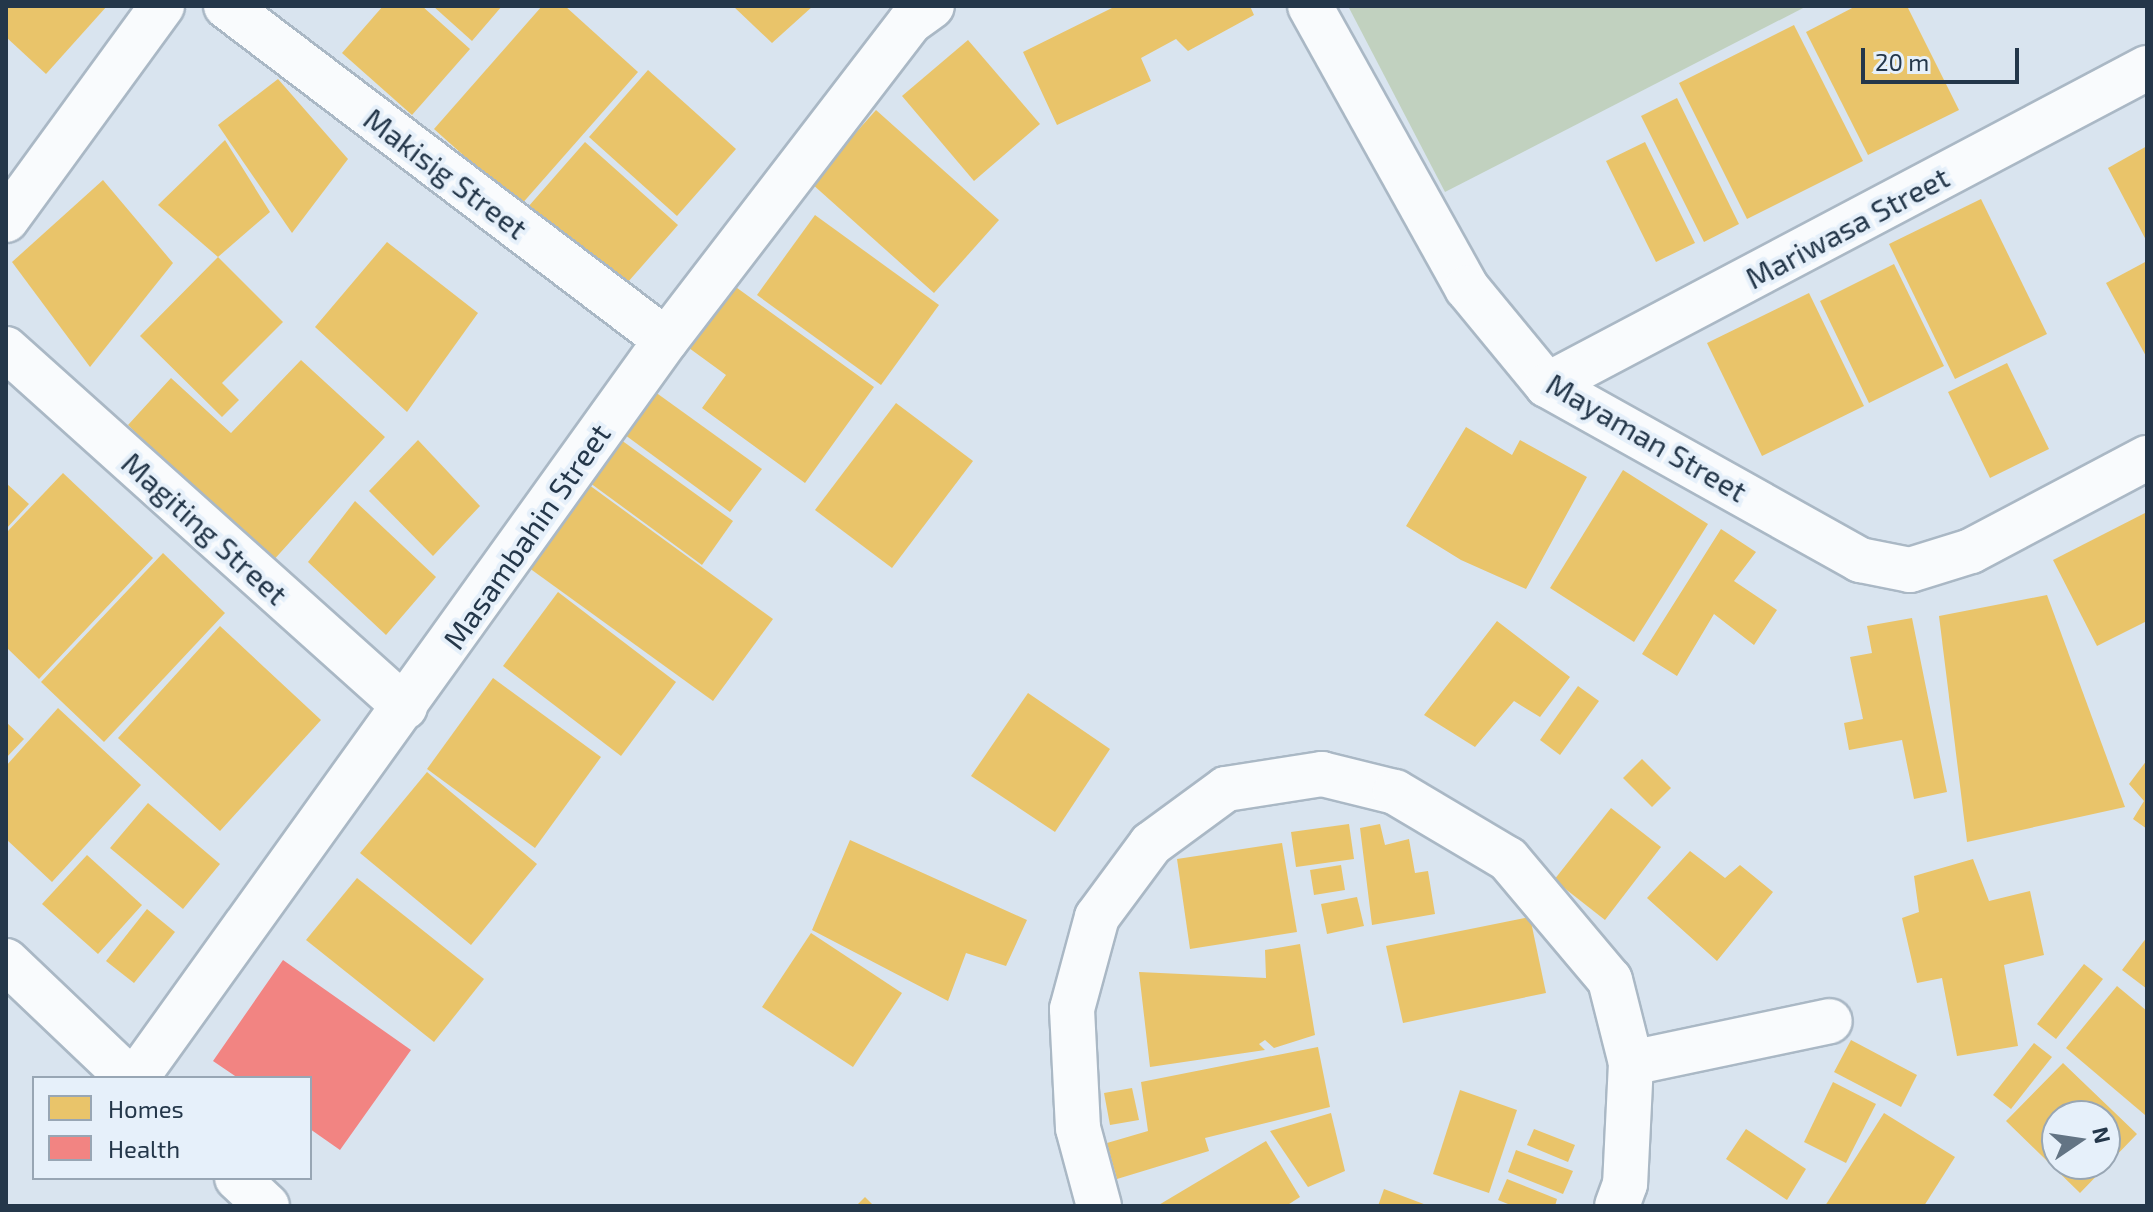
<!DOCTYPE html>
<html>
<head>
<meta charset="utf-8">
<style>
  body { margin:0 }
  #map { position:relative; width:2153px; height:1212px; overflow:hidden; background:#d9e4ef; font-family:"Exo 2",sans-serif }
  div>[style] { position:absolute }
  .green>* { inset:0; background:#c1d1bf }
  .homes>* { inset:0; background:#e9c46a }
  .health>* { inset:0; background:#f28482 }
  .roads { filter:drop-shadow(2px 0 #aab8c5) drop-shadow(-2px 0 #aab8c5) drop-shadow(0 2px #aab8c5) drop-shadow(0 -2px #aab8c5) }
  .street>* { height:44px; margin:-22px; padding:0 22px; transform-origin:22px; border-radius:22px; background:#f9fbfd }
  .secondary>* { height:44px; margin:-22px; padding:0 22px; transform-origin:22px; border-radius:22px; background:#f9fbfd }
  span { translate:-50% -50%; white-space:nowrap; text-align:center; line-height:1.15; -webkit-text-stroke:8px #e6f0fa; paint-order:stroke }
  .street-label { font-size:30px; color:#24374a }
  .frame { position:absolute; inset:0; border:8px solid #24374a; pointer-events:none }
  .legend { position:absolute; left:32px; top:1076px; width:280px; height:104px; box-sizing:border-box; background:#e6f0fa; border:2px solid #98a6b4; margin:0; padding:10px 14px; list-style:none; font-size:24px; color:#24374a }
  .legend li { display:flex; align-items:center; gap:16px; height:40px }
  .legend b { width:40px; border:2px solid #98a6b4 }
  .north { position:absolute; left:2041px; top:1100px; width:80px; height:80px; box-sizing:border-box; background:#e6f0fa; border:2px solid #98a6b4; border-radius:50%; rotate:77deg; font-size:22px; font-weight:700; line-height:32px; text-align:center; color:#24374a }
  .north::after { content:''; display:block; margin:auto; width:28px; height:36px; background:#637484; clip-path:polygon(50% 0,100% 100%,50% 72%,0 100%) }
  .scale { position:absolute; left:1861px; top:48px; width:158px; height:36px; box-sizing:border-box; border:4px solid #24374a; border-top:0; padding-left:10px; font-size:24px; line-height:28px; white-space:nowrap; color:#24374a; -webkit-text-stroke:6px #e6f0fa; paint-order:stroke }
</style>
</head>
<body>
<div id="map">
  <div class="green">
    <div style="clip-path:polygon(1348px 6px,1807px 6px,1445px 192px)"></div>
  </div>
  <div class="homes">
    <div style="clip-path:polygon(6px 6px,107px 6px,46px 74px,6px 37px)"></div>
    <div style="clip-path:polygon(383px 6px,422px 6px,470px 49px,412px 115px,342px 53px)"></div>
    <div style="clip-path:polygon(433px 6px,502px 6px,472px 41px)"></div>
    <div style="clip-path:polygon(542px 6px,565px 6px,638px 72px,520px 206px,434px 129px)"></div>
    <div style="clip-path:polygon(733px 6px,813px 6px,772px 43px)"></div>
    <div style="clip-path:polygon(1116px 6px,1250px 6px,1254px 15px,1188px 51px,1176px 39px,1141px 58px,1151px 81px,1057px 125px,1023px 52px)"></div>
    <div style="clip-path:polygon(1856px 6px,1907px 6px,1959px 110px,1868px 155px,1806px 32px)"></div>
    <div style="clip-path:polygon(1794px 25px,1863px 161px,1747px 219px,1679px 83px)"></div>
    <div style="clip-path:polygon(968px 40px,1040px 124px,974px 181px,902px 96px)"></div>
    <div style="clip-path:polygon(648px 70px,736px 149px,677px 216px,589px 137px)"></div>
    <div style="clip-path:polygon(278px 79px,348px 159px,292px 233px,218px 125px)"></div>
    <div style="clip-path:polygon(1677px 98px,1739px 224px,1704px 242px,1641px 116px)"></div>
    <div style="clip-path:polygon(876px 110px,999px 220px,934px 293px,811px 183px)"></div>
    <div style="clip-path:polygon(225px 140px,270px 212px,218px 257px,158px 205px)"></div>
    <div style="clip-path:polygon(585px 142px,678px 225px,621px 290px,528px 207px)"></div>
    <div style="clip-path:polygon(1645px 142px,1695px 243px,1656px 262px,1606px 161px)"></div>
    <div style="clip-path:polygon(2147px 146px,2147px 242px,2108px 168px)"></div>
    <div style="clip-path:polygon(103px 180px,173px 263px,90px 367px,12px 262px)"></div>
    <div style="clip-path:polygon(1981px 199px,2047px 334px,1955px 379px,1889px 244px)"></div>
    <div style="clip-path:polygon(815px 215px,939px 305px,881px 385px,757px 295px)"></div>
    <div style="clip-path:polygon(387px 242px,478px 313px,407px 412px,315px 327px)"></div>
    <div style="clip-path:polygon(218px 257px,283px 322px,222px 383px,239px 400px,222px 417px,140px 336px)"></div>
    <div style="clip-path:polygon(2147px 261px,2147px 358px,2106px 283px)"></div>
    <div style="clip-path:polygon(1894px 264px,1944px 366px,1869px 403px,1820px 301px)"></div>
    <div style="clip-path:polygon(733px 285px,874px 387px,805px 483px,702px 408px,726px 375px,689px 348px)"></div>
    <div style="clip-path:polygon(1809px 293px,1864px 406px,1762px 456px,1707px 343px)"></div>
    <div style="clip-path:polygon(301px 360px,385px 437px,271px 563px,128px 425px,171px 378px,231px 433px)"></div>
    <div style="clip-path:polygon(2007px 363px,2049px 449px,1990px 478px,1948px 392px)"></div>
    <div style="clip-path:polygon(651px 389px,762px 469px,730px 512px,621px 432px)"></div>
    <div style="clip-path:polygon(896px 403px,973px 461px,892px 568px,815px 510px)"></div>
    <div style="clip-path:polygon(1466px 427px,1512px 455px,1520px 440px,1587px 477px,1526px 589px,1461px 560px,1406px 526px)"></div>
    <div style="clip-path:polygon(617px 437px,733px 521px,702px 565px,586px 480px)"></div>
    <div style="clip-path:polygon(418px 440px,480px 506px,433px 556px,369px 491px)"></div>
    <div style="clip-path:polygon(1623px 470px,1708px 524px,1634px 642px,1550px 588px)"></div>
    <div style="clip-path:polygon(63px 473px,153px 558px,39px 679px,6px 647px,6px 533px)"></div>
    <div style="clip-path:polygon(585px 482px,773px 619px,713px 701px,525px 565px)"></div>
    <div style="clip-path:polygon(6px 483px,29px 504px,6px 529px)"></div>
    <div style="clip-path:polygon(355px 501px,436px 577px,386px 635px,308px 562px)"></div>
    <div style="clip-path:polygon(2147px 512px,2147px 621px,2097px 646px,2053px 560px)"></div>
    <div style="clip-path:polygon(1721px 529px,1756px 552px,1734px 581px,1777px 610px,1754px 645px,1714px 614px,1677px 676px,1642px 654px)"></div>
    <div style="clip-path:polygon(163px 553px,225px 613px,104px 742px,41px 682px)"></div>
    <div style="clip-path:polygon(558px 592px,676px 682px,621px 756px,503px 666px)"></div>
    <div style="clip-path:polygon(2047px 595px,2125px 807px,1967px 842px,1939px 616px)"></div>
    <div style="clip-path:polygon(1912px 618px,1947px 792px,1914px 799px,1902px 740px,1849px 750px,1844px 723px,1863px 719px,1850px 657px,1872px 653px,1867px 626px)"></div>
    <div style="clip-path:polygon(1497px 621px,1570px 677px,1540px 717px,1514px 701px,1475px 747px,1424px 715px)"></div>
    <div style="clip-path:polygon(220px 626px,321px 720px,220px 831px,118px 738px)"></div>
    <div style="clip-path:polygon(493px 678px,601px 757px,535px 848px,427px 769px)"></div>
    <div style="clip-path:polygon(1578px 686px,1599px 701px,1560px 755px,1540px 740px)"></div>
    <div style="clip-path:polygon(1028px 693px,1110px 749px,1055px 832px,971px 776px)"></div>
    <div style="clip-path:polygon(58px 708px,141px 785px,52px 882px,6px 839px,6px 766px)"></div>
    <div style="clip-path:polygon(6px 722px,24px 739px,6px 758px)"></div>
    <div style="clip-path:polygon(1642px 759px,1671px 788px,1652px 807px,1623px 778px)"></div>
    <div style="clip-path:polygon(2147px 760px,2147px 829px,2133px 819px,2144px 801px,2129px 784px)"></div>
    <div style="clip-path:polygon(427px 772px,537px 864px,471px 945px,360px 853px)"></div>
    <div style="clip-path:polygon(148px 803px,220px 864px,183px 909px,110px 848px)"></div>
    <div style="clip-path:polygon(1611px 808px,1661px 847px,1605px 920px,1554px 880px)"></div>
    <div style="clip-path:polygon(1349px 824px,1354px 859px,1296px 867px,1291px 832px)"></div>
    <div style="clip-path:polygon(1380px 824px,1385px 845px,1409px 839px,1415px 873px,1428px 871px,1435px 914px,1372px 925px,1360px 828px)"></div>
    <div style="clip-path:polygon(850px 840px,1027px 920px,1006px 966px,966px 953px,948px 1001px,812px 930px)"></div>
    <div style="clip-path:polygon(1282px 843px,1297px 932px,1190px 949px,1177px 859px)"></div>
    <div style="clip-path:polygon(1690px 851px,1725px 878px,1740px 865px,1773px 892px,1717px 961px,1647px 898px)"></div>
    <div style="clip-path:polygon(87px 855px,142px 905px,98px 954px,42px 904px)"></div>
    <div style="clip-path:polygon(1973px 859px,1989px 901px,2030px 891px,2044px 955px,2004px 965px,2018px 1046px,1957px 1056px,1942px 978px,1917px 983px,1902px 918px,1919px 912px,1914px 876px)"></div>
    <div style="clip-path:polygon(1341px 865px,1345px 890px,1314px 895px,1310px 870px)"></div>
    <div style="clip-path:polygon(357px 878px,484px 979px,434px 1042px,306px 940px)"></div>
    <div style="clip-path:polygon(1357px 897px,1364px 926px,1327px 934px,1321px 904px)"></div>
    <div style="clip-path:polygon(147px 909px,175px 932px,134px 983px,106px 961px)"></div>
    <div style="clip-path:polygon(1530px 917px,1546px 993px,1403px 1023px,1386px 946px)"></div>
    <div style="clip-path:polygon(811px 933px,902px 993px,853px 1067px,762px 1007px)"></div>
    <div style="clip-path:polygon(2147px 937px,2147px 989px,2122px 970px)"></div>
    <div style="clip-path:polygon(1300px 944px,1315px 1035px,1274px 1048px,1265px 1040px,1259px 1044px,1265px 1050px,1150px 1067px,1139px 972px,1266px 978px,1265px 950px)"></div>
    <div style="clip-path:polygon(2084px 964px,2103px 979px,2056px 1039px,2037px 1024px)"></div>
    <div style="clip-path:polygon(2117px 986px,2147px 1011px,2145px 1115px,2066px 1048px)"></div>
    <div style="clip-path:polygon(1851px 1040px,1917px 1075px,1901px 1107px,1834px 1072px)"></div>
    <div style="clip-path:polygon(2034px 1043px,2052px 1057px,2011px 1109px,1993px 1095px)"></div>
    <div style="clip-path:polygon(1318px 1047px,1330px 1107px,1205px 1138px,1209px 1151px,1117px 1179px,1107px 1143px,1148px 1131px,1141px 1082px)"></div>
    <div style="clip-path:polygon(evenodd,2063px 1063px,2137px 1134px,2080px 1193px,2006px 1121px,2063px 1063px,2057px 1116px,2105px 1116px,2105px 1164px,2057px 1164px,2057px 1116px)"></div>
    <div style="clip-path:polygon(1833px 1082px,1876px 1104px,1846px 1163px,1804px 1142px)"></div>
    <div style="clip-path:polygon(1132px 1088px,1139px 1120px,1110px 1125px,1104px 1093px)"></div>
    <div style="clip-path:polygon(1460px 1090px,1517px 1110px,1489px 1193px,1433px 1174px)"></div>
    <div style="clip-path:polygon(1331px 1113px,1345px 1171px,1308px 1187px,1270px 1131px)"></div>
    <div style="clip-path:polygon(1884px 1113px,1955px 1157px,1924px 1206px,1825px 1206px)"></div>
    <div style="clip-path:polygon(1534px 1129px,1575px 1145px,1568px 1162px,1527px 1145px)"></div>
    <div style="clip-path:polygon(1746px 1129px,1806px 1169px,1787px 1200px,1726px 1159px)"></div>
    <div style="clip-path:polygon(1266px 1141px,1300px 1197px,1286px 1206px,1157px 1206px)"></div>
    <div style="clip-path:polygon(1516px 1150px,1573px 1171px,1563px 1194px,1508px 1172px)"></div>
    <div style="clip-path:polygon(1507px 1179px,1557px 1199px,1555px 1206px,1513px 1206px,1498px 1200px)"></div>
    <div style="clip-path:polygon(1384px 1189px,1429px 1206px,1378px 1206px)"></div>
    <div style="clip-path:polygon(865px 1197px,874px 1206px,856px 1206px)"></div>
  </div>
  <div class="health">
    <div style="clip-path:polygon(283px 960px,411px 1050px,340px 1150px,310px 1129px,310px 1078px,238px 1078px,213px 1061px)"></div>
  </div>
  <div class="roads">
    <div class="street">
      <div style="left:226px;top:6px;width:552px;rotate:37.2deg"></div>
      <div style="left:1310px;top:6px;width:323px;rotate:60.9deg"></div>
      <div style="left:1467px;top:288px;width:126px;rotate:50.5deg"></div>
      <div style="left:1547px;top:385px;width:359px;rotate:29.2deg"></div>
      <div style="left:1860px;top:560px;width:51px;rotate:11.3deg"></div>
      <div style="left:1910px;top:570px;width:64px;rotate:-17.3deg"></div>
      <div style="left:1971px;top:551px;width:199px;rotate:-27.9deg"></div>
      <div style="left:6px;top:220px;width:265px;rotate:-53.9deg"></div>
      <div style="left:6px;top:349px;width:536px;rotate:41.9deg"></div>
      <div style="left:1547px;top:385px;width:679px;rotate:-27.85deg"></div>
      <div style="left:1631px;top:1063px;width:203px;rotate:-11.9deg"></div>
      <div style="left:136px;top:1078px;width:909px;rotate:-54.32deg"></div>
      <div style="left:666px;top:340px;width:401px;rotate:-52.5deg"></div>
      <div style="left:910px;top:22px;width:27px;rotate:-36deg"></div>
      <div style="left:1099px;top:1206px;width:81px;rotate:-105.1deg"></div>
      <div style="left:1078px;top:1128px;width:119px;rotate:-92.9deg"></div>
      <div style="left:1072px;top:1009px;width:95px;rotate:-74.8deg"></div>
      <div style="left:1097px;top:917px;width:91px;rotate:-53.5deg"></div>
      <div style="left:1151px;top:844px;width:93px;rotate:-36.3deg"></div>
      <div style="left:1226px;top:789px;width:97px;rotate:-8.9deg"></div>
      <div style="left:1322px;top:774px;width:75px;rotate:13.9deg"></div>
      <div style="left:1395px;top:792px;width:131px;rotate:30.7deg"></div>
      <div style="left:1508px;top:859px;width:158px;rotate:49.9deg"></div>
      <div style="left:1610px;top:980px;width:86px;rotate:75.8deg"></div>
      <div style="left:1631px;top:1063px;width:121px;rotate:92.8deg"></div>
      <div style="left:1625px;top:1184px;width:23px;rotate:110deg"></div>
    </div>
    <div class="secondary">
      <div style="left:6px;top:961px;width:170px;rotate:43.6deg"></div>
      <div style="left:237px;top:1178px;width:41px;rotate:43deg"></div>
    </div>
  </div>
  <div class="street-label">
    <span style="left:446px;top:173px;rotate:37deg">Makisig Street</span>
    <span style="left:1847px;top:227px;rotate:-28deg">Mariwasa Street</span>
    <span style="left:1647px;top:437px;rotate:30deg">Mayaman Street</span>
    <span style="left:205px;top:528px;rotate:42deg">Magiting Street</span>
    <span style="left:526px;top:536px;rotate:-55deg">Masambahin Street</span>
  </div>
  <div class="frame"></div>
  <ul class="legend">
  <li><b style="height:22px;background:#e9c46a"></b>Homes</li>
  <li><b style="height:22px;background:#f28482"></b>Health</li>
  </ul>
  <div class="north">N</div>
  <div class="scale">20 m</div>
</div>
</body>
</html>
